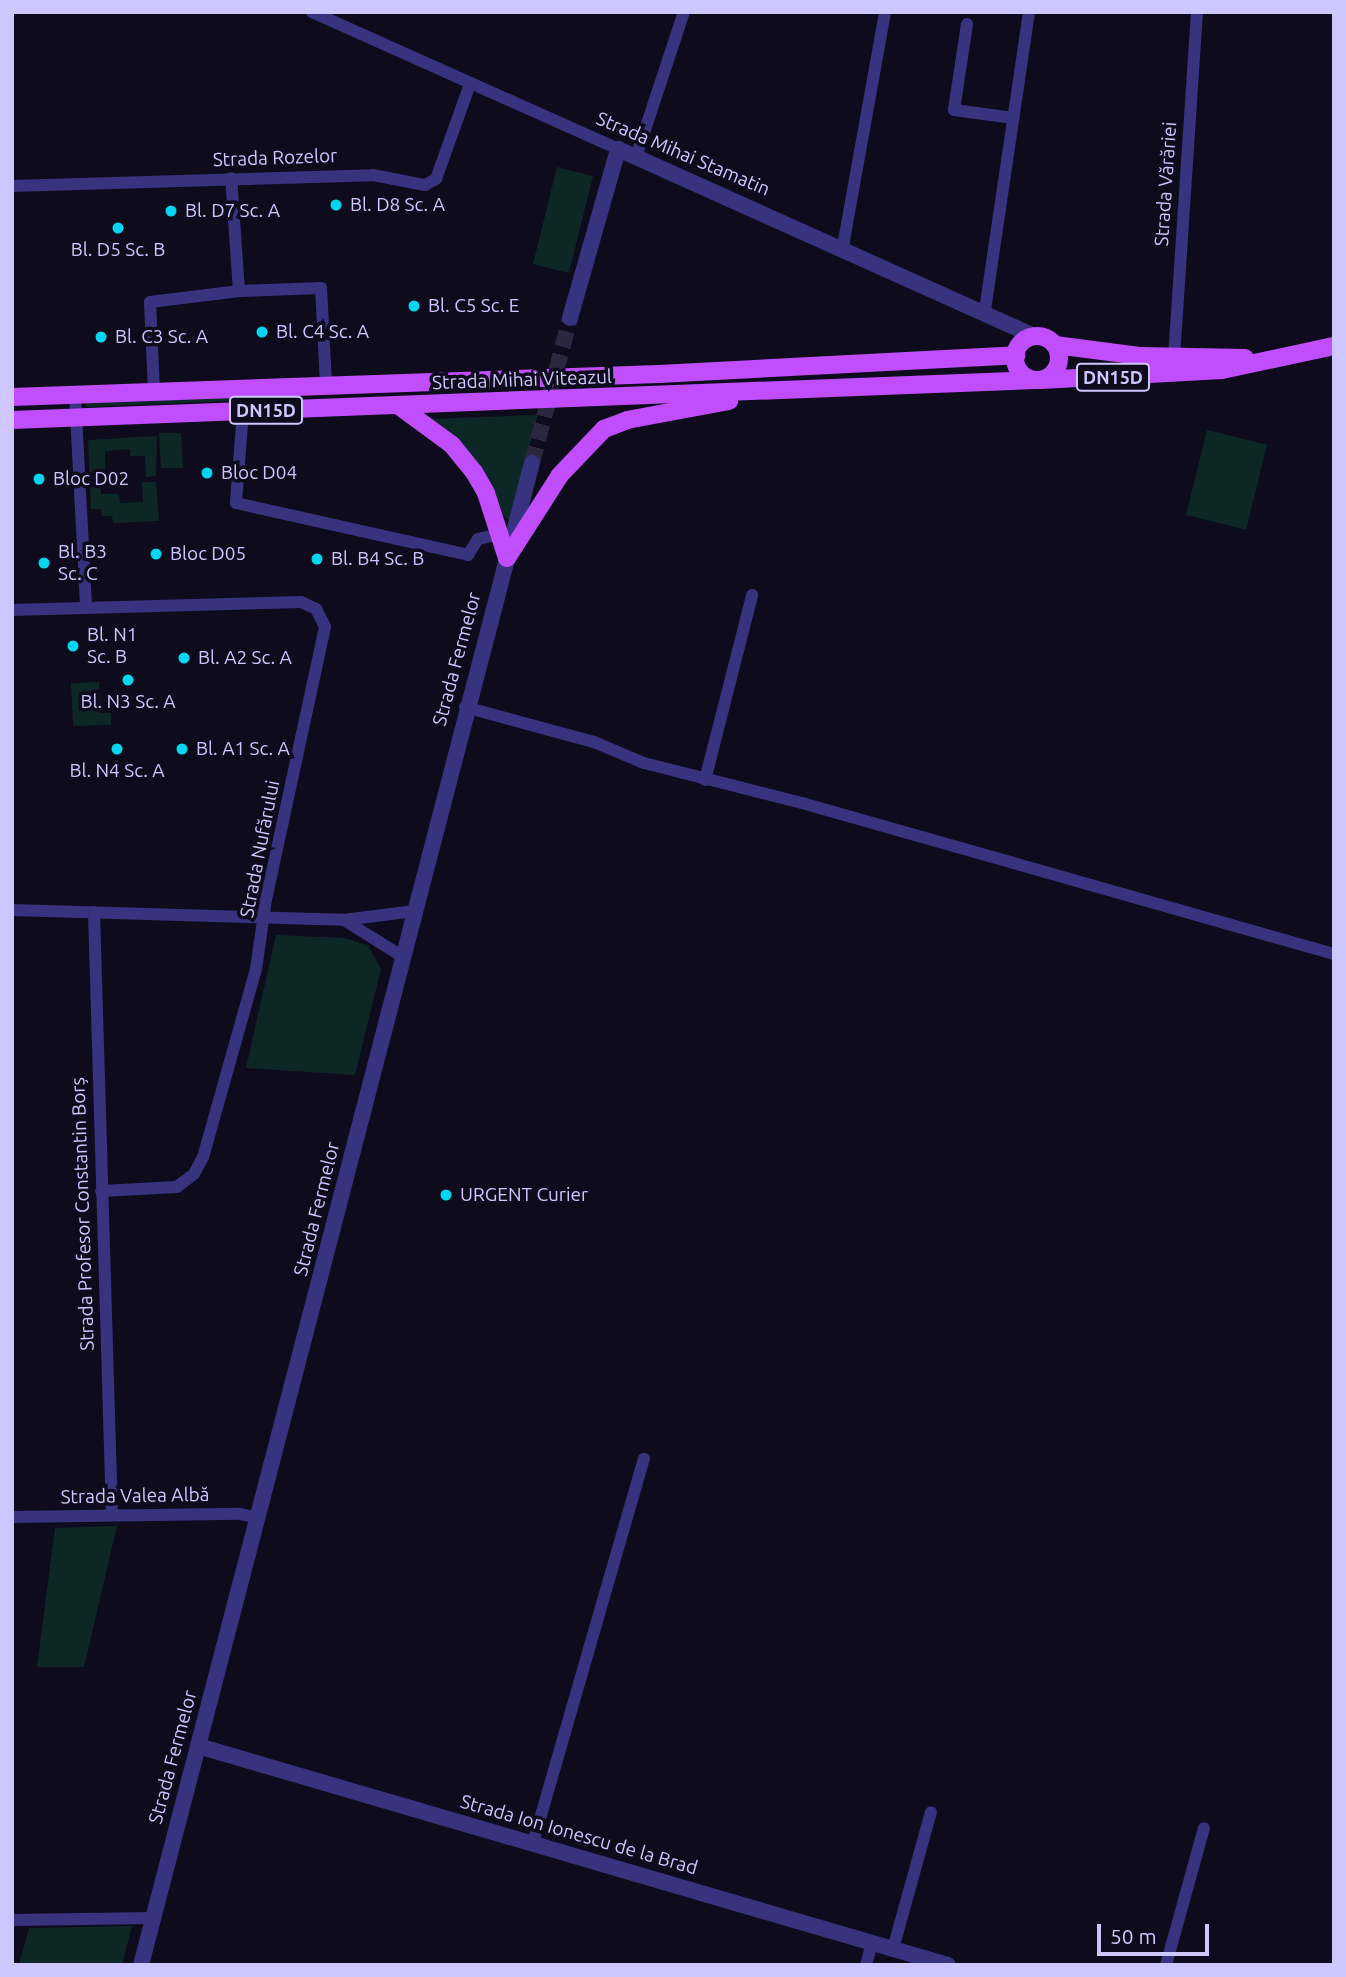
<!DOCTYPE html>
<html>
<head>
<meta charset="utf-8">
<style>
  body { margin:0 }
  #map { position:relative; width:1346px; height:1977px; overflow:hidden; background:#0e0b1d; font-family:Ubuntu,sans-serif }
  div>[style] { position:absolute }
  .green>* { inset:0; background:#0d2727 }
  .tertiary-tunnel>* { height:16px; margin-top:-8px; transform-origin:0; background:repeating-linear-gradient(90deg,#2b273f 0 16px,transparent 0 24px) }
  .minor>* { height:12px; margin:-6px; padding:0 6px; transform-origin:6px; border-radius:6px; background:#37337f }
  .tertiary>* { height:16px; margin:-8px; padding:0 8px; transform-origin:8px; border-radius:8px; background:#37337f }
  .primary>* { height:18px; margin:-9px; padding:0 9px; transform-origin:9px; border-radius:9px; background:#c04eff }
  .primary>.ring { margin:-9px; padding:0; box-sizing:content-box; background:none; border:18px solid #c04eff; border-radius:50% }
  .dots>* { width:19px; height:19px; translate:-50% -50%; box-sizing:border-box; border:4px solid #0e0b1d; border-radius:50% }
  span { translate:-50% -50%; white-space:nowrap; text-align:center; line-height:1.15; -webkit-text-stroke:7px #0e0b1d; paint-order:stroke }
  .shield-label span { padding:2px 5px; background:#0e0b1d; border:2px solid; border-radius:5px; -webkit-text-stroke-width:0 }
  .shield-label { font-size:18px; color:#cec7ff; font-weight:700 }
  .street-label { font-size:19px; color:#cec7ff }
  .poi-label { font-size:19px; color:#cec7ff }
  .left { translate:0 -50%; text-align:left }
  .frame { position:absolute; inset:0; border:14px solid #cec7ff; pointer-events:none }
  .scale { position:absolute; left:1097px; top:1924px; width:112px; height:32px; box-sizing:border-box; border:4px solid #cec7ff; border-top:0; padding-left:9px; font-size:21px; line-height:24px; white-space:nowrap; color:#cec7ff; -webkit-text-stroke:5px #0e0b1d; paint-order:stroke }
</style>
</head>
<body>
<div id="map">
  <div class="green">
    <div style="clip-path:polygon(557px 167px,593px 176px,569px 273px,533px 264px)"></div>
    <div style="clip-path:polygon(253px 394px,254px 400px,86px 407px,85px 400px)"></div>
    <div style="clip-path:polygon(538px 415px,510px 518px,507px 520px,474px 459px,429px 419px)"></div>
    <div style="clip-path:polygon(1207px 430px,1267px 445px,1246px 530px,1186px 515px)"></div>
    <div style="clip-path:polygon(159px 433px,181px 433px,183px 468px,161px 468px)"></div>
    <div style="clip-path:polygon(157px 436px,156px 476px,146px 477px,145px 456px,130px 456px,130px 449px,105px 451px,105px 473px,100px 474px,101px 494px,119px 494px,120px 503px,143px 502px,142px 482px,156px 482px,159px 521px,113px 523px,112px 516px,102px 516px,101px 509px,91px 509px,88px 440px)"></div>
    <div style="clip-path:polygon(99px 682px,100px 713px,111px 713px,111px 725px,73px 726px,71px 683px)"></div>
    <div style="clip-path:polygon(276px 935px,344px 938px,368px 945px,381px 969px,355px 1075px,246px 1068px)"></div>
    <div style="clip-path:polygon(117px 1526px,84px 1667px,37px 1667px,55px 1528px)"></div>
    <div style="clip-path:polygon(132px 1926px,122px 1965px,19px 1965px,29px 1928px)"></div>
  </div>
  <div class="tertiary-tunnel">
    <div style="left:532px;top:463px;width:150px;rotate:-75.3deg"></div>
  </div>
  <div class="minor">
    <div style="left:312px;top:12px;width:335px;rotate:24.1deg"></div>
    <div style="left:967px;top:24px;width:87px;rotate:98.6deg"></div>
    <div style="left:954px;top:110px;width:60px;rotate:7.7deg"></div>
    <div style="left:636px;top:157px;width:153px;rotate:-71.7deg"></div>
    <div style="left:12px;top:186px;width:361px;rotate:-1.7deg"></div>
    <div style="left:373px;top:175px;width:53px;rotate:10.9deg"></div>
    <div style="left:425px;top:185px;width:13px;rotate:-29deg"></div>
    <div style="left:436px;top:179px;width:101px;rotate:-70.3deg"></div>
    <div style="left:843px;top:246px;width:238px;rotate:-79.8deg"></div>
    <div style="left:239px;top:291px;width:82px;rotate:-2.1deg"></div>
    <div style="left:321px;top:288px;width:96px;rotate:87deg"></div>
    <div style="left:985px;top:310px;width:301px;rotate:-81.6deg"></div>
    <div style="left:1174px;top:358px;width:347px;rotate:-86.2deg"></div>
    <div style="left:154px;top:391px;width:89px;rotate:-92.6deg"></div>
    <div style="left:150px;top:302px;width:90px;rotate:-7deg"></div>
    <div style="left:239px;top:291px;width:113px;rotate:-94deg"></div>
    <div style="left:75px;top:395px;width:213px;rotate:87deg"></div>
    <div style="left:243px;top:411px;width:92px;rotate:94.4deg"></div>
    <div style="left:236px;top:503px;width:238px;rotate:12.6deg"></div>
    <div style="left:468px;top:555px;width:19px;rotate:-58deg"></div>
    <div style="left:478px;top:539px;width:23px;rotate:-13deg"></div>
    <div style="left:12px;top:610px;width:289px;rotate:-1.6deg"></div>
    <div style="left:301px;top:602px;width:17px;rotate:25deg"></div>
    <div style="left:316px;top:609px;width:20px;rotate:63deg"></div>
    <div style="left:325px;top:627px;width:278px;rotate:102.2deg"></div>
    <div style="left:266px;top:899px;width:71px;rotate:98.1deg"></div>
    <div style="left:256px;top:969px;width:195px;rotate:105.7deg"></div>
    <div style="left:203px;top:1157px;width:19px;rotate:118deg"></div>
    <div style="left:194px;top:1174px;width:21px;rotate:143deg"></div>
    <div style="left:177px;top:1187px;width:76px;rotate:177deg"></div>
    <div style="left:465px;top:707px;width:134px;rotate:15.2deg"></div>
    <div style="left:594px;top:742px;width:54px;rotate:22.8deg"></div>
    <div style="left:644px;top:763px;width:163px;rotate:14.2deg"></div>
    <div style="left:802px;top:803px;width:553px;rotate:15.85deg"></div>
    <div style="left:705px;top:780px;width:191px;rotate:-75.7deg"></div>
    <div style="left:12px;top:910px;width:332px;rotate:1.7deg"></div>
    <div style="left:344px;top:920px;width:70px;rotate:32.1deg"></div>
    <div style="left:94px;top:912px;width:603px;rotate:88.29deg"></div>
    <div style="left:344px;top:920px;width:71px;rotate:-7.3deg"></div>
    <div style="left:12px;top:1517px;width:228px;rotate:-0.8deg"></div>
    <div style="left:240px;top:1514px;width:18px;rotate:13deg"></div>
    <div style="left:533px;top:1843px;width:400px;rotate:-73.9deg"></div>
    <div style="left:12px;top:1920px;width:141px;rotate:-0.8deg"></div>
    <div style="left:893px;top:1949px;width:142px;rotate:-74.5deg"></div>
    <div style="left:866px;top:1965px;width:23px;rotate:-75deg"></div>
    <div style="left:1166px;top:1965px;width:142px;rotate:-74.5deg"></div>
  </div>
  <div class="tertiary">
    <div style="left:570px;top:318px;width:176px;rotate:-74.1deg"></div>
    <div style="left:618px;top:149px;width:458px;rotate:24.2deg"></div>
    <div style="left:198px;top:1746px;width:781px;rotate:16.28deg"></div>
    <div style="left:141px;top:1965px;width:1552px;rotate:-75.41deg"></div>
  </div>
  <div class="primary">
    <div class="ring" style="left:1015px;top:336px;width:26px;height:26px"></div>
    <div style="left:1055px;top:345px;width:87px;rotate:7.3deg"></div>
    <div style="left:1141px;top:356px;width:104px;rotate:1.1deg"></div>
    <div style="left:1041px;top:380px;width:181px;rotate:-3.2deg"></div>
    <div style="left:1222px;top:370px;width:115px;rotate:-12.1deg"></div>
    <div style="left:12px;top:397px;width:647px;rotate:-2.04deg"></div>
    <div style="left:659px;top:374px;width:358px;rotate:-3deg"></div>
    <div style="left:399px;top:406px;width:66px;rotate:36.3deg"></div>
    <div style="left:452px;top:445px;width:35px;rotate:51deg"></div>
    <div style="left:474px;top:472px;width:24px;rotate:60deg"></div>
    <div style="left:486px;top:493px;width:68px;rotate:72.1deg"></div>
    <div style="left:12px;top:420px;width:1023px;rotate:-2.24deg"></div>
    <div style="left:507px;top:558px;width:98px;rotate:-57.4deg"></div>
    <div style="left:560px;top:475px;width:64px;rotate:-46.3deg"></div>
    <div style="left:604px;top:429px;width:25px;rotate:-21deg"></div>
    <div style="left:627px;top:420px;width:104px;rotate:-10.6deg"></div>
  </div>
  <div class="dots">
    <div style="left:336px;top:205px;background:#00d6f2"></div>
    <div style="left:171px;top:211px;background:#00d6f2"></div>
    <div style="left:118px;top:228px;background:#00d6f2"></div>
    <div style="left:414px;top:306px;background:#00d6f2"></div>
    <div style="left:262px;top:332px;background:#00d6f2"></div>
    <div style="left:101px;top:337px;background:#00d6f2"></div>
    <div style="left:207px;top:473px;background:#00d6f2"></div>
    <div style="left:39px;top:479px;background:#00d6f2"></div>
    <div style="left:156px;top:554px;background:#00d6f2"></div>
    <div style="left:317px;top:559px;background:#00d6f2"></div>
    <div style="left:44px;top:563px;background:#00d6f2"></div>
    <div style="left:73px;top:646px;background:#00d6f2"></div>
    <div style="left:184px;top:658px;background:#00d6f2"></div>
    <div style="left:128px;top:680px;background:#00d6f2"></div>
    <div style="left:117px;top:749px;background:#00d6f2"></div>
    <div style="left:182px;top:749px;background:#00d6f2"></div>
    <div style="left:446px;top:1195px;background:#00d6f2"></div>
  </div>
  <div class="shield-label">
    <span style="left:1113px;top:377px">DN15D</span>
    <span style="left:266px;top:410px">DN15D</span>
  </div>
  <div class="street-label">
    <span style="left:683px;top:154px;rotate:23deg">Strada Mihai Stamatin</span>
    <span style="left:275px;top:158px;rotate:-2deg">Strada Rozelor</span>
    <span style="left:1166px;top:184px;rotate:-86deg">Strada Vărăriei</span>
    <span style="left:522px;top:380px;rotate:-2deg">Strada Mihai Viteazul</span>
    <span style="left:457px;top:659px;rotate:-75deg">Strada Fermelor</span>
    <span style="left:260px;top:849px;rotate:-79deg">Strada Nufărului</span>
    <span style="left:317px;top:1209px;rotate:-76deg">Strada Fermelor</span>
    <span style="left:83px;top:1214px;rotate:-92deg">Strada Profesor Constantin Borș</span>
    <span style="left:135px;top:1496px;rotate:-1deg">Strada Valea Albă</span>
    <span style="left:173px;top:1757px;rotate:-75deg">Strada Fermelor</span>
    <span style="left:579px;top:1835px;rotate:16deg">Strada Ion Ionescu de la Brad</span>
  </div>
  <div class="poi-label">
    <span class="left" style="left:350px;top:205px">Bl. D8 Sc. A</span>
    <span class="left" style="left:185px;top:211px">Bl. D7 Sc. A</span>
    <span style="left:118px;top:250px">Bl. D5 Sc. B</span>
    <span class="left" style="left:428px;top:306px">Bl. C5 Sc. E</span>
    <span class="left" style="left:276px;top:332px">Bl. C4 Sc. A</span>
    <span class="left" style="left:115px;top:337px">Bl. C3 Sc. A</span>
    <span class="left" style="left:221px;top:473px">Bloc D04</span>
    <span class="left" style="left:53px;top:479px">Bloc D02</span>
    <span class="left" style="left:58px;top:563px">Bl. B3<br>Sc. C</span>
    <span class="left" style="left:170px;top:554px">Bloc D05</span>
    <span class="left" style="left:331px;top:559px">Bl. B4 Sc. B</span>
    <span class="left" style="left:87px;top:646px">Bl. N1<br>Sc. B</span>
    <span class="left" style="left:198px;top:658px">Bl. A2 Sc. A</span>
    <span style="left:128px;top:702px">Bl. N3 Sc. A</span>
    <span class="left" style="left:196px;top:749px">Bl. A1 Sc. A</span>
    <span style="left:117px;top:771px">Bl. N4 Sc. A</span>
    <span class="left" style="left:460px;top:1195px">URGENT Curier</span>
  </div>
  <div class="frame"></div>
  <div class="scale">50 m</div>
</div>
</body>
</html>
